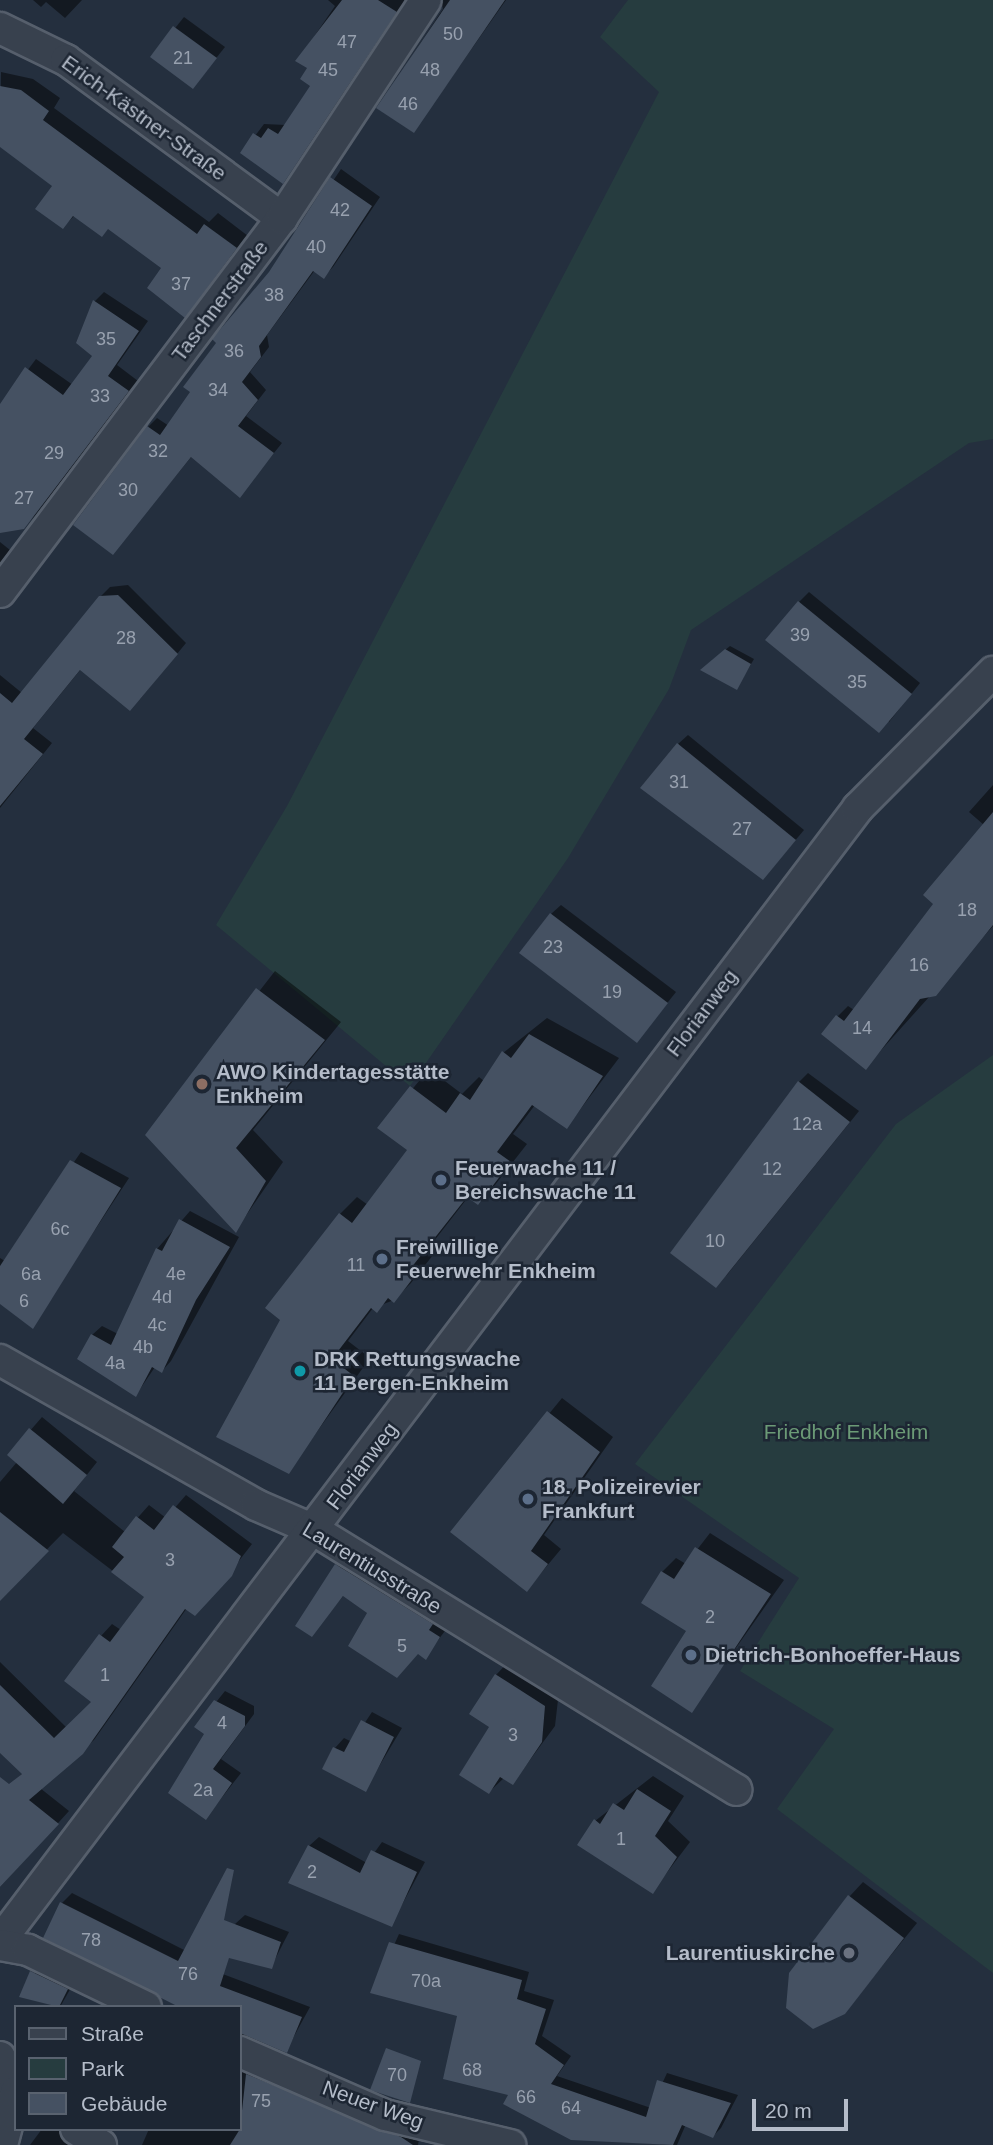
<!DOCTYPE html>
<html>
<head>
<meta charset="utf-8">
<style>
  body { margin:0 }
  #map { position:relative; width:993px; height:2145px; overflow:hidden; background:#242f3e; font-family:Helvetica,sans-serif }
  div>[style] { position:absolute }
  .green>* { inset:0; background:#263c3f }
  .shadow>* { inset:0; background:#0007 }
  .building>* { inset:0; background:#455162 }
  .roads { filter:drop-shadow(2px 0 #565f6c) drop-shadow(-2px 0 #565f6c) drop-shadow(0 2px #565f6c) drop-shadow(0 -2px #565f6c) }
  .street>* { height:30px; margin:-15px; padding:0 15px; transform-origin:15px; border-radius:15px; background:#38414e }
  .dots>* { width:19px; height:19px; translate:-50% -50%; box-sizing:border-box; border:4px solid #1d2633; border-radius:50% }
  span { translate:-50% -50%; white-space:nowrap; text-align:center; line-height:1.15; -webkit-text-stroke:5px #1d2633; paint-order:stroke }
  .number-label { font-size:18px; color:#98a1af }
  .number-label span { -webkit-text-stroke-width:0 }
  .street-label { font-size:21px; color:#b4bcc9 }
  .poi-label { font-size:21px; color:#b4bcc9; font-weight:700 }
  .left { translate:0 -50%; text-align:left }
  .right { translate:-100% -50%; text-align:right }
  .park-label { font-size:21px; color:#6b9a76 }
  .legend { position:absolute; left:14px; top:2005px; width:228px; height:126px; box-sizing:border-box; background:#1d2633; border:2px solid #59626f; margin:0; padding:9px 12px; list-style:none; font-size:21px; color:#b4bcc9 }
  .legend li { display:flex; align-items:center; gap:14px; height:35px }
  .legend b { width:35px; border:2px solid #59626f }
  .scale { position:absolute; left:752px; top:2099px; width:96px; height:32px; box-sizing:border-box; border:4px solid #b4bcc9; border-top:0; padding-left:9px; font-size:21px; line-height:24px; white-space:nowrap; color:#b4bcc9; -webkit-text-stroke:5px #1d2633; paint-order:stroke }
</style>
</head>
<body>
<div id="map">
  <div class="green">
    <div style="clip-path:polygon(628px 0,993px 0,993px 439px,969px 443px,691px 630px,669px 689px,568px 858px,410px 1086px,216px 925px,287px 806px,659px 92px,600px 37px)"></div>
    <div style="clip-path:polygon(993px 1055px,993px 1973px,777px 1809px,834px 1729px,740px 1671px,799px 1578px,635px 1464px,896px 1124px)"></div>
  </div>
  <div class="shadow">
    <div style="clip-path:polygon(33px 0,82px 0,65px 18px,46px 2px,41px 7px)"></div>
    <div style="clip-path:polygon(328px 0,409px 0,283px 182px,242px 153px,264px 124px,286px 125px,312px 86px,309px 68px,298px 60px,335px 6px)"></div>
    <div style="clip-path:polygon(441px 0,506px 0,414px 131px,378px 107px,443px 9px)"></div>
    <div style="clip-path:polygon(184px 17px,225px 47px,193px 87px,152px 57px)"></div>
    <div style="clip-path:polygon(1px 72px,33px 79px,60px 98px,54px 108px,209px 222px,218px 213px,248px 236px,185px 315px,164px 268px,109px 227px,75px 215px,63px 227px,55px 185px,0 145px)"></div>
    <div style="clip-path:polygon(341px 169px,380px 197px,333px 267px,324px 276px,315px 270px,267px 335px,269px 347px,250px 372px,266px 390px,246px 416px,282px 443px,240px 495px,192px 456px,113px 553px,148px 427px,157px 418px,169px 426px)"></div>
    <div style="clip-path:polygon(104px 292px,148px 321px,117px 365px,138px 381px,34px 517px,23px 527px,0 531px,0 407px,36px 359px,73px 385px,94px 355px,95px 301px)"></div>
    <div style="clip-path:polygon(0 542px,10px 550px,0 563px)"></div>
    <div style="clip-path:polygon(128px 585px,186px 643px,140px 699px,81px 669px,33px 728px,52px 743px,0 808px,0 675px,22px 693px,100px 597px,110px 587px)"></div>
    <div style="clip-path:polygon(809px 592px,920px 683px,889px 722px,799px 602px)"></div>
    <div style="clip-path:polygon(730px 646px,754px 659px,737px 688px,707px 665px)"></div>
    <div style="clip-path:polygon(688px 735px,804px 830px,772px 868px,678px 744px)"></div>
    <div style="clip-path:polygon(993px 785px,993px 926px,866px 1067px,837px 1017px,848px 1006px,854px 1010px,936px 904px,984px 825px,969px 812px)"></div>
    <div style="clip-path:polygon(561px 905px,676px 992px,637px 1041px,551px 914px)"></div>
    <div style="clip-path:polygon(275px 971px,341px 1022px,253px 1130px,283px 1162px,236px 1230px,147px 1135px)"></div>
    <div style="clip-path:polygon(547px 1018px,619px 1058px,567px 1127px,535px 1105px,513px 1134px,527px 1144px,495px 1185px,478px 1203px,469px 1196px,427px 1250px,433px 1255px,411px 1283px,394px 1300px,373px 1308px,348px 1341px,370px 1358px,288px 1472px,340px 1214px,357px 1197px,368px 1205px,409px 1150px,380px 1128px,429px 1069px,462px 1094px,479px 1077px,484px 1081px,503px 1053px)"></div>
    <div style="clip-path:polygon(808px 1073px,859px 1111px,726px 1276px,799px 1082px)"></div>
    <div style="clip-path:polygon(81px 1152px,129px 1178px,32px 1326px,0 1302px,0 1258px,5px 1261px)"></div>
    <div style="clip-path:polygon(190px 1211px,239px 1237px,171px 1361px,162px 1371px,155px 1367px,136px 1395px,92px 1335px,102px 1326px,118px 1334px,157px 1249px)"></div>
    <div style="clip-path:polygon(562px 1398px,613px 1437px,544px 1535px,561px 1549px,527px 1590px,452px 1532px)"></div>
    <div style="clip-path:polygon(42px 1417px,97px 1462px,74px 1491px,125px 1532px,149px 1505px,166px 1518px,186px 1495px,252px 1544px,207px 1602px,187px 1608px,94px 1740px,40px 1788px,69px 1811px,0 1887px,0 1794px,23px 1773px,0 1748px,0 1662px,67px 1728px,94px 1701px,101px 1636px,112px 1624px,121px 1630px,147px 1597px,63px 1533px,5px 1592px,0 1588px,0 1482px,17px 1462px,9px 1455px)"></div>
    <div style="clip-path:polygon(710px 1533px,784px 1580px,692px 1710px,688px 1631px,662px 1572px,676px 1558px,686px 1564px)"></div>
    <div style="clip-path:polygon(346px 1555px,448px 1627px,425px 1657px,344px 1595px,311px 1635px,297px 1626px)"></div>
    <div style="clip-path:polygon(510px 1660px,559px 1691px,555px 1726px,513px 1783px,504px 1778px,489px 1792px,496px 1675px)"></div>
    <div style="clip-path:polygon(225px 1691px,254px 1706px,254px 1714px,221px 1759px,241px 1773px,206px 1818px,170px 1792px,207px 1734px,197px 1726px)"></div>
    <div style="clip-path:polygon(372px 1712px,402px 1728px,365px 1790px,324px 1768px,335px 1748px,344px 1738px,352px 1742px)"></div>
    <div style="clip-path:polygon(653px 1776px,684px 1796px,668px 1821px,690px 1842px,653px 1891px,595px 1821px)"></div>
    <div style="clip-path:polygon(319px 1837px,367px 1863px,382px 1842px,425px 1862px,391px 1925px,309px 1846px)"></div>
    <div style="clip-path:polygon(863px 1882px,917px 1923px,844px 2013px,849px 1897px)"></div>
    <div style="clip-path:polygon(72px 1893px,190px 1953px,160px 1995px,62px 1903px)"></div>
    <div style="clip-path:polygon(245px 1915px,289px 1932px,271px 1967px,235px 1924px)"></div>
    <div style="clip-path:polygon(399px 1934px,529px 1972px,524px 1991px,554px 2000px,542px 2036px,571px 2056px,557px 2076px,651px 2108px,667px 2073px,738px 2095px,721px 2128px,713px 2136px,686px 2124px,677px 2145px,573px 2139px,510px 2094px,459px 2015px,373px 1992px)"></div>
    <div style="clip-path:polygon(42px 1962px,76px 1979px,60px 2007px,21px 1996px)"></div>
    <div style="clip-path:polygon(220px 1973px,310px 2007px,286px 2051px,240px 2035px,240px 2007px,200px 2007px)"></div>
    <div style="clip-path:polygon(240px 2055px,420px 2133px,418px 2145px,142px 2145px,149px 2129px,240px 2129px)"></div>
    <div style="clip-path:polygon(42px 2129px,64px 2129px,87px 2145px,30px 2145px)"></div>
  </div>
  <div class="building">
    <div style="clip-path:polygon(342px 0,378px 0,397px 12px,283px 184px,240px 153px,253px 133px,261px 138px,268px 128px,278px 134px,310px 86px,300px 79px,307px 68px,295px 61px)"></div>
    <div style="clip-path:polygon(450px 0,505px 0,414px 133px,376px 108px)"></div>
    <div style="clip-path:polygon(173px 26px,217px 58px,193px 89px,150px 57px)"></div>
    <div style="clip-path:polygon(0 86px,21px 90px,49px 111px,43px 120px,197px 234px,204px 224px,237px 248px,185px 318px,147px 288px,161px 268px,108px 229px,102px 237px,73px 216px,63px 229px,35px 209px,52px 186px,0 147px)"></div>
    <div style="clip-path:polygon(330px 177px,372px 206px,324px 279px,313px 271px,259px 346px,261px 357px,242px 382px,258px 400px,238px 426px,274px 453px,240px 498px,191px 457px,113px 555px,73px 525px,147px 426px,160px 435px,190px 392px,183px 387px,216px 343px,212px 339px,269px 272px)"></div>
    <div style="clip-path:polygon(93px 300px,139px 331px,108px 376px,129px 391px,24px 529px,0 533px,0 404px,25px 367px,63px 395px,92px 356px,76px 343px)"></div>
    <div style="clip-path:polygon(118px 595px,178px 654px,130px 711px,80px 670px,24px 739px,43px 754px,0 806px,0 693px,12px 703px,99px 596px)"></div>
    <div style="clip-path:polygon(798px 601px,912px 694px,879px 733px,765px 640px)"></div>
    <div style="clip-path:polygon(725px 649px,751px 664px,737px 690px,700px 670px)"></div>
    <div style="clip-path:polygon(677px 743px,796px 840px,763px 880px,640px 788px)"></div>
    <div style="clip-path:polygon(993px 812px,993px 925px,936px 996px,920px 999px,866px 1070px,821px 1034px,836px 1015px,844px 1021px,933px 904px,923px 895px)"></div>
    <div style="clip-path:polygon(550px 913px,668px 1003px,637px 1043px,519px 953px)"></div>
    <div style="clip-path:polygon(256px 988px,325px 1040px,236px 1148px,266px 1181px,236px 1233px,145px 1135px)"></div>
    <div style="clip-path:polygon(529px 1034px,603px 1076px,567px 1129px,532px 1105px,497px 1152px,511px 1162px,478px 1205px,467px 1197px,411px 1268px,417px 1273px,394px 1303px,388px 1298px,377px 1313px,371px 1308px,332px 1359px,354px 1376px,289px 1474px,216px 1437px,280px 1320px,265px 1308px,339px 1213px,352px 1223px,407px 1150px,377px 1128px,410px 1086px,446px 1113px,460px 1093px,470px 1100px,502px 1051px,511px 1058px)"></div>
    <div style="clip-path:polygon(798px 1081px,850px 1122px,716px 1288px,670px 1253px)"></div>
    <div style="clip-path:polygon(70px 1160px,121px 1188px,33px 1329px,0 1304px,0 1266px)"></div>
    <div style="clip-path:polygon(179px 1219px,230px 1247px,196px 1300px,162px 1373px,152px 1367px,136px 1397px,77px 1359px,91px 1334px,111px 1345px,156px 1248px,162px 1251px)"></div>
    <div style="clip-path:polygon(547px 1411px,600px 1452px,531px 1551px,548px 1564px,527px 1592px,450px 1532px)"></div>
    <div style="clip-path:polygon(29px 1428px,87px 1475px,63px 1504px,7px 1455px)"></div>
    <div style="clip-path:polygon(173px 1505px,241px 1556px,232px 1576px,195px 1616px,185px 1609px,83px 1754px,29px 1800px,59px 1824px,0 1887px,0 1777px,9px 1784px,22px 1774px,0 1753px,0 1685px,54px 1738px,91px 1702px,64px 1681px,99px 1634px,110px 1642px,144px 1597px,111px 1572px,124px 1557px,112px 1547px,136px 1516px,154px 1530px)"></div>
    <div style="clip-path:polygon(0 1512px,49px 1551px,0 1601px)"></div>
    <div style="clip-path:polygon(695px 1547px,771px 1594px,692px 1713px,651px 1686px,686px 1631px,641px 1603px,661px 1571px,674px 1579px)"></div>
    <div style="clip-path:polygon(335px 1564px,433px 1624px,429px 1630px,440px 1637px,426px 1660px,418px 1654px,397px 1678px,348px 1646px,367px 1613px,343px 1596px,312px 1637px,295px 1626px)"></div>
    <div style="clip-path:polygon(495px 1674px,545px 1706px,542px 1742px,513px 1785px,500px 1777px,489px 1794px,459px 1775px,489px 1727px,469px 1714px)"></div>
    <div style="clip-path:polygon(214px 1700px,245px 1716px,245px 1726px,213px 1769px,232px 1783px,206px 1820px,168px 1793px,204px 1734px,194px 1727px)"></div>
    <div style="clip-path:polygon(361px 1720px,394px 1737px,366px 1792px,322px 1769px,333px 1747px,344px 1752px)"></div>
    <div style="clip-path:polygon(637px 1789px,671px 1811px,655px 1836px,677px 1857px,653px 1894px,577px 1845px,594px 1819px,600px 1824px,613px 1803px,624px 1810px)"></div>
    <div style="clip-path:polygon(308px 1845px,360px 1873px,371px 1850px,417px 1872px,392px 1927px,288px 1883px)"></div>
    <div style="clip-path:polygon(227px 1868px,234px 1870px,224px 1920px,281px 1942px,272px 1969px,229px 1958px,220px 1986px,302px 2017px,287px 2053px,240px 2033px,240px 2007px,179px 2007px,43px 1938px,60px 1902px,178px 1961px)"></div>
    <div style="clip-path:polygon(848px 1895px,904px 1938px,845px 2014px,813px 2029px,786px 2008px,789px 1973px)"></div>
    <div style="clip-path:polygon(389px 1942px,522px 1980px,517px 1999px,546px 2009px,535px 2044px,564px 2065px,551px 2084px,646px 2117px,657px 2080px,731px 2103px,713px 2138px,682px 2125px,673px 2145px,571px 2140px,503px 2104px,508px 2095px,443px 2079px,457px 2016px,370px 1993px)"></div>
    <div style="clip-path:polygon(30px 1971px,68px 1989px,59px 2007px,19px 1997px)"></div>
    <div style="clip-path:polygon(386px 2048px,421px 2061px,410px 2103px,370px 2090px)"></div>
    <div style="clip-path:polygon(246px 2074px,401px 2137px,413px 2145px,230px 2145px,240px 2129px)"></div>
  </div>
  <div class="roads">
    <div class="street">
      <div style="left:0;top:28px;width:73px;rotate:25.9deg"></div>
      <div style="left:66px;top:60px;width:268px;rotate:36.2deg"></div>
      <div style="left:0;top:592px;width:468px;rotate:-53deg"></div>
      <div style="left:282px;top:218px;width:261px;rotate:-56.6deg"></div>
      <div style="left:0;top:1360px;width:294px;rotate:29.5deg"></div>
      <div style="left:256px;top:1505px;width:63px;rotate:23.3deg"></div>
      <div style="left:314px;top:1530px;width:496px;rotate:31.6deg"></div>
      <div style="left:0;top:1941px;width:1421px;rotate:-52.86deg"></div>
      <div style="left:858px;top:808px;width:192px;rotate:-45.2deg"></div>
      <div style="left:0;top:1945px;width:28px;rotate:10deg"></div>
      <div style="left:28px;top:1950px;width:131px;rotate:25.8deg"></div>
      <div style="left:240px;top:2052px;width:158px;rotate:23.5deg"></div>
      <div style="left:385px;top:2115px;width:129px;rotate:13.5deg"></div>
      <div style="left:0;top:2057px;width:38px;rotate:65deg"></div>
      <div style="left:16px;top:2092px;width:55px;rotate:104.8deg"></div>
      <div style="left:76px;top:2129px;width:30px;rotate:33deg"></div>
    </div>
  </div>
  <div class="dots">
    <div style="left:202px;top:1084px;background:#8d6e63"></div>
    <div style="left:441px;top:1180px;background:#5c6f8a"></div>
    <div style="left:382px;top:1259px;background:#5c6f8a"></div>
    <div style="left:300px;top:1371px;background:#0f9aa8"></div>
    <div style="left:528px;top:1499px;background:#5c6f8a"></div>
    <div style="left:691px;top:1655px;background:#5c6f8a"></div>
    <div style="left:849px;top:1953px;background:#6b7280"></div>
  </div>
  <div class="number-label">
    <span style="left:453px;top:34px">50</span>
    <span style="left:347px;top:42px">47</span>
    <span style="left:183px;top:58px">21</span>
    <span style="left:328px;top:70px">45</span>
    <span style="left:430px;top:70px">48</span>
    <span style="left:408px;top:104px">46</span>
    <span style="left:340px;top:210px">42</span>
    <span style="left:316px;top:247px">40</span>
    <span style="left:181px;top:284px">37</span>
    <span style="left:274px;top:295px">38</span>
    <span style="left:106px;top:339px">35</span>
    <span style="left:234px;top:351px">36</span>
    <span style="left:218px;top:390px">34</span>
    <span style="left:100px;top:396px">33</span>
    <span style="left:158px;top:451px">32</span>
    <span style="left:54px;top:453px">29</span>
    <span style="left:128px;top:490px">30</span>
    <span style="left:24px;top:498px">27</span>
    <span style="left:800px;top:635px">39</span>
    <span style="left:126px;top:638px">28</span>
    <span style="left:857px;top:682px">35</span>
    <span style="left:679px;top:782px">31</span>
    <span style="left:742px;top:829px">27</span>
    <span style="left:967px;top:910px">18</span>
    <span style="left:553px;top:947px">23</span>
    <span style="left:919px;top:965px">16</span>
    <span style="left:612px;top:992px">19</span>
    <span style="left:862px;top:1028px">14</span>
    <span style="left:807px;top:1124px">12a</span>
    <span style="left:772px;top:1169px">12</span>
    <span style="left:60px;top:1229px">6c</span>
    <span style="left:715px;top:1241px">10</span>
    <span style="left:356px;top:1265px">11</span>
    <span style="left:31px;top:1274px">6a</span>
    <span style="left:176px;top:1274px">4e</span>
    <span style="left:162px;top:1297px">4d</span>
    <span style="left:24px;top:1301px">6</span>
    <span style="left:157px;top:1325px">4c</span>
    <span style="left:143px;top:1347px">4b</span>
    <span style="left:115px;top:1363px">4a</span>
    <span style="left:170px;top:1560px">3</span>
    <span style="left:710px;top:1617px">2</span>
    <span style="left:402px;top:1646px">5</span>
    <span style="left:105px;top:1675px">1</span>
    <span style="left:222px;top:1723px">4</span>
    <span style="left:513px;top:1735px">3</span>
    <span style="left:203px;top:1790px">2a</span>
    <span style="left:621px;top:1839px">1</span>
    <span style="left:312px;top:1872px">2</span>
    <span style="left:91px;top:1940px">78</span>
    <span style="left:188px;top:1974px">76</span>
    <span style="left:426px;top:1981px">70a</span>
    <span style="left:472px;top:2070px">68</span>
    <span style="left:397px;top:2075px">70</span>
    <span style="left:526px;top:2097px">66</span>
    <span style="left:261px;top:2101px">75</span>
    <span style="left:571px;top:2108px">64</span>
  </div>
  <div class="street-label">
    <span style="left:144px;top:118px;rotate:36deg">Erich-Kästner-Straße</span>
    <span style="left:220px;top:301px;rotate:-53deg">Taschnerstraße</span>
    <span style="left:702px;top:1013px;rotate:-53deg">Florianweg</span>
    <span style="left:362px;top:1466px;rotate:-53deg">Florianweg</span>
    <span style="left:372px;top:1568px;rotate:31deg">Laurentiusstraße</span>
    <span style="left:373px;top:2105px;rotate:20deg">Neuer Weg</span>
  </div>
  <div class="poi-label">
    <span class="left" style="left:216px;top:1084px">AWO Kindertagesstätte<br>Enkheim</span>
    <span class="left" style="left:455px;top:1180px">Feuerwache 11 /<br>Bereichswache 11</span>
    <span class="left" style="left:396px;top:1259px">Freiwillige<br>Feuerwehr Enkheim</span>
    <span class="left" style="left:314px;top:1371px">DRK Rettungswache<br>11 Bergen-Enkheim</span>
    <span class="left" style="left:542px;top:1499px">18. Polizeirevier<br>Frankfurt</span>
    <span class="left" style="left:705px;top:1655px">Dietrich-Bonhoeffer-Haus</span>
    <span class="right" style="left:835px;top:1953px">Laurentiuskirche</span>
  </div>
  <div class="park-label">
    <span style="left:846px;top:1432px">Friedhof Enkheim</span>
  </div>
  <ul class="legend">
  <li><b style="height:9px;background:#38414e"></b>Straße</li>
  <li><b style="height:19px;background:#263c3f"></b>Park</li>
  <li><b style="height:19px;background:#455162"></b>Gebäude</li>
  </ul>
  <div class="scale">20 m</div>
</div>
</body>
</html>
